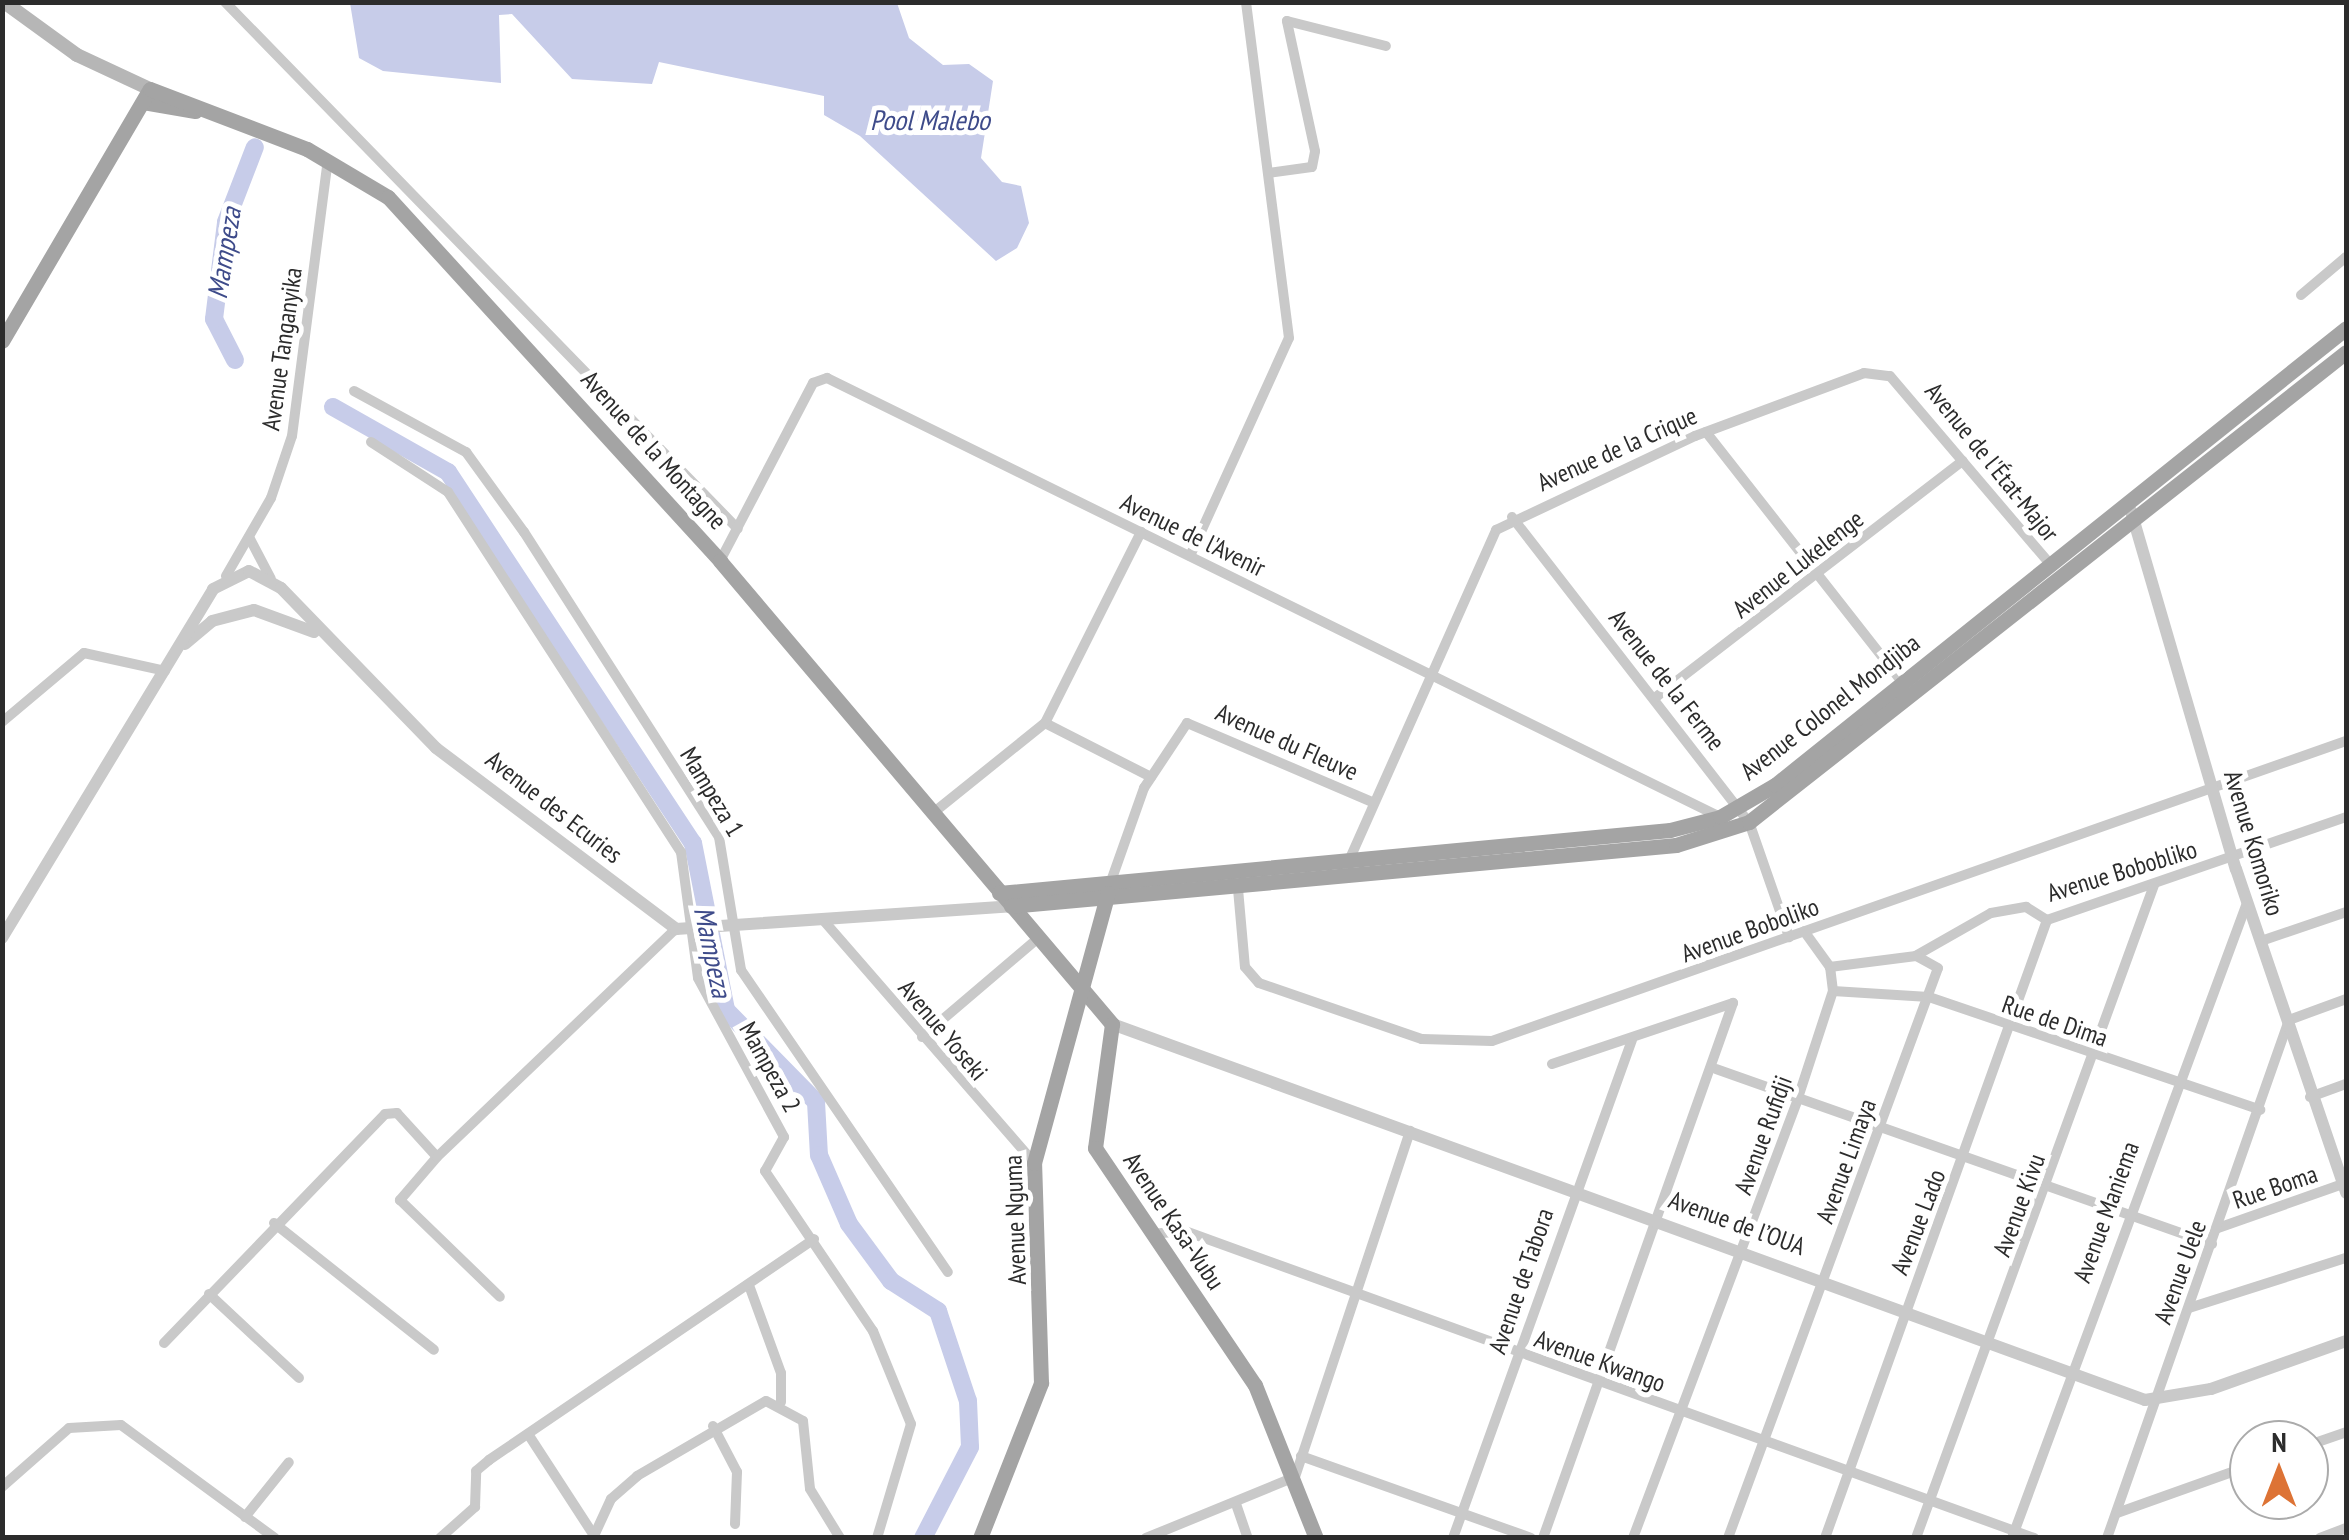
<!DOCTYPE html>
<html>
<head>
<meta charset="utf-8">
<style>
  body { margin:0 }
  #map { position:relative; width:2349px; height:1540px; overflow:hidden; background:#fff; font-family:"PT Sans Narrow",sans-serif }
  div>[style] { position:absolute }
  .water>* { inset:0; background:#c7cce9 }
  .river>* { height:18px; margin:-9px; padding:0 9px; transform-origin:9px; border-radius:9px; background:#c7cce9 }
  .minor>* { height:10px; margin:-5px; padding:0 5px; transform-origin:5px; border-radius:5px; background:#c9c9c9 }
  .tertiary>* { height:12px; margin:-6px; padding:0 6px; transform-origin:6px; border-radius:6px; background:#c9c9c9 }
  .secondary>* { height:14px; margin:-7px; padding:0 7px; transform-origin:7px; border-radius:7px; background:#b6b6b6 }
  .primary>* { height:15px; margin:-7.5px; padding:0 7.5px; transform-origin:7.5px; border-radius:7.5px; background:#a4a4a4 }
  span { translate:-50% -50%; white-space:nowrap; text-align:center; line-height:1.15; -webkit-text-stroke:10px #fff; paint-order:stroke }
  .street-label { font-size:25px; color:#2c2c2c }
  .water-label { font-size:28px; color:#3e4b8a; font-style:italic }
  .frame { position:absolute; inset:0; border:5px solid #2c2c2c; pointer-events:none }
  .north { position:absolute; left:2229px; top:1420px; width:100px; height:100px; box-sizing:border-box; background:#fff; border:2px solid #ababab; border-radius:50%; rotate:0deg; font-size:28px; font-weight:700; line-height:40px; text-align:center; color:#2c2c2c }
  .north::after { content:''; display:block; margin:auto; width:35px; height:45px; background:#dd7335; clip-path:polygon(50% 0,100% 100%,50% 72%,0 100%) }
</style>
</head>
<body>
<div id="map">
  <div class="water">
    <div style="clip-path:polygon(350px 3px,897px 3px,909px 38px,943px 65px,969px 64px,993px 81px,981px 158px,1002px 182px,1021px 186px,1029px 223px,1017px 248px,996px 261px,860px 136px,824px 115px,824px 96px,659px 62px,652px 84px,572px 79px,512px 14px,499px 15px,501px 83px,383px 71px,359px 58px)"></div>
  </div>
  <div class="river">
    <div style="left:235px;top:360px;width:46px;rotate:-117.1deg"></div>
    <div style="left:214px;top:319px;width:98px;rotate:-82.9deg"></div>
    <div style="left:226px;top:222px;width:80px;rotate:-68.9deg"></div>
    <div style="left:333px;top:407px;width:132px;rotate:29.5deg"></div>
    <div style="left:448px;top:472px;width:445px;rotate:56.6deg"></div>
    <div style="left:693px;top:843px;width:170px;rotate:78.8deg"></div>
    <div style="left:726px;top:1010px;width:129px;rotate:45.6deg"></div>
    <div style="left:816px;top:1102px;width:53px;rotate:86.8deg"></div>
    <div style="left:819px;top:1155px;width:75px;rotate:66.5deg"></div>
    <div style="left:849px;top:1224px;width:71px;rotate:53.6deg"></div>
    <div style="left:891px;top:1281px;width:56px;rotate:32.6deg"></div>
    <div style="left:938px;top:1311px;width:95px;rotate:71.6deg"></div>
    <div style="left:968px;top:1401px;width:46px;rotate:87.5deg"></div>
    <div style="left:970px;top:1447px;width:102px;rotate:117.3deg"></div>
  </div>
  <div class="minor">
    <div style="left:225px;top:2px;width:735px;rotate:45.77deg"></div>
    <div style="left:1268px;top:173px;width:44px;rotate:-7.8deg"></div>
    <div style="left:1312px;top:167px;width:16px;rotate:-79deg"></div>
    <div style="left:1315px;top:151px;width:133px;rotate:-102.2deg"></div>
    <div style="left:1287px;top:21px;width:102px;rotate:14.2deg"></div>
    <div style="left:2301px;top:295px;width:59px;rotate:-40.2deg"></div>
    <div style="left:354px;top:391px;width:128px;rotate:28.6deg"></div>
    <div style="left:466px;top:452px;width:99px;rotate:54.1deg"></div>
    <div style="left:524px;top:532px;width:362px;rotate:57.4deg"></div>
    <div style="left:719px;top:837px;width:135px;rotate:80.6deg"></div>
    <div style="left:741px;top:970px;width:366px;rotate:55.6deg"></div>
    <div style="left:1706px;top:432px;width:318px;rotate:51.9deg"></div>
    <div style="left:371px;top:442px;width:92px;rotate:33deg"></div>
    <div style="left:448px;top:492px;width:429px;rotate:57.1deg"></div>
    <div style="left:681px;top:852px;width:127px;rotate:82.3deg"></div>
    <div style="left:698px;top:978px;width:181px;rotate:61.6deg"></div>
    <div style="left:784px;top:1137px;width:39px;rotate:119deg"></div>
    <div style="left:765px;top:1171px;width:193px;rotate:56deg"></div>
    <div style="left:873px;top:1331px;width:100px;rotate:67.8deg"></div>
    <div style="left:911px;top:1424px;width:119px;rotate:106.6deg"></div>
    <div style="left:1512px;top:517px;width:386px;rotate:52.2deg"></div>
    <div style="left:1749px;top:822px;width:122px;rotate:70.8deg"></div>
    <div style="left:249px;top:537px;width:47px;rotate:62.4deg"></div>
    <div style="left:1190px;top:556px;width:239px;rotate:-65.6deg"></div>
    <div style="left:1289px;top:338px;width:339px;rotate:-97.3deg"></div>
    <div style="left:720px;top:561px;width:201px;rotate:-62.4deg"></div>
    <div style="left:813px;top:383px;width:15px;rotate:-20deg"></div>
    <div style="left:827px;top:378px;width:993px;rotate:26.18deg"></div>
    <div style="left:226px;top:576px;width:90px;rotate:-60deg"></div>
    <div style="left:271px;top:498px;width:65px;rotate:-71.3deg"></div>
    <div style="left:292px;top:436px;width:278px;rotate:-82.6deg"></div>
    <div style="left:1656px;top:697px;width:387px;rotate:-37.6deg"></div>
    <div style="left:2px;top:722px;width:107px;rotate:-40.1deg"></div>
    <div style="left:84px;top:653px;width:83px;rotate:12.5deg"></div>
    <div style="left:1045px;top:723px;width:119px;rotate:27deg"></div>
    <div style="left:933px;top:813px;width:144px;rotate:-38.8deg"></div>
    <div style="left:1045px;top:723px;width:214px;rotate:-63.3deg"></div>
    <div style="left:1347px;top:865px;width:367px;rotate:-66deg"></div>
    <div style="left:1496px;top:530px;width:220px;rotate:-25.3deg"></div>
    <div style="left:1695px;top:436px;width:180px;rotate:-20.4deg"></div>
    <div style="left:1864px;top:373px;width:26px;rotate:7deg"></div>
    <div style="left:1890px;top:376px;width:248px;rotate:49.6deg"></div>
    <div style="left:1110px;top:884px;width:102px;rotate:-70.5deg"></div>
    <div style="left:1144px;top:788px;width:78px;rotate:-56.5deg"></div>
    <div style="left:1187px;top:723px;width:199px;rotate:23.1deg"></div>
    <div style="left:1238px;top:889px;width:78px;rotate:84.9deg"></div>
    <div style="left:1245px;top:967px;width:21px;rotate:49deg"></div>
    <div style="left:1259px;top:983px;width:172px;rotate:19deg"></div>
    <div style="left:1422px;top:1039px;width:70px;rotate:1.6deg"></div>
    <div style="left:1492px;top:1041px;width:905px;rotate:-19.36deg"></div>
    <div style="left:824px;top:921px;width:320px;rotate:49deg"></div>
    <div style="left:2261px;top:941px;width:90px;rotate:-18.8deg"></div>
    <div style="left:1917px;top:955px;width:85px;rotate:-29.6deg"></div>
    <div style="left:1991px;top:913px;width:36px;rotate:-10deg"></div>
    <div style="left:2026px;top:907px;width:25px;rotate:32deg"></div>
    <div style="left:2047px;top:920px;width:316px;rotate:-19deg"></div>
    <div style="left:1833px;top:991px;width:96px;rotate:3.6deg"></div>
    <div style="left:1929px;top:997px;width:350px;rotate:18.8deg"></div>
    <div style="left:922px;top:1037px;width:150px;rotate:-40.4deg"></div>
    <div style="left:1552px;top:1064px;width:191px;rotate:-18.6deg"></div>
    <div style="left:1716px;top:1069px;width:526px;rotate:19.43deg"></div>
    <div style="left:2310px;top:1097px;width:38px;rotate:-20deg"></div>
    <div style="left:437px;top:1157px;width:57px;rotate:130.7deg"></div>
    <div style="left:400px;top:1200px;width:139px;rotate:44.1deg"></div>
    <div style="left:274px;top:1223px;width:204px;rotate:38.4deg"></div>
    <div style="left:2218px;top:1228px;width:136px;rotate:-19.4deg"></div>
    <div style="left:1151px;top:1234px;width:34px;rotate:-5deg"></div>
    <div style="left:1185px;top:1231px;width:903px;rotate:19.88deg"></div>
    <div style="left:750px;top:1288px;width:90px;rotate:70deg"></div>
    <div style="left:781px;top:1373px;width:29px;rotate:90deg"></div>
    <div style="left:209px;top:1294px;width:123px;rotate:43deg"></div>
    <div style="left:2189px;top:1308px;width:165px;rotate:-17.7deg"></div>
    <div style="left:164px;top:1343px;width:318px;rotate:-46deg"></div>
    <div style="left:385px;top:1114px;width:12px;rotate:-5deg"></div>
    <div style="left:397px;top:1113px;width:59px;rotate:47.7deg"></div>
    <div style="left:437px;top:1157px;width:330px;rotate:-43.7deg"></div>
    <div style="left:713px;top:1426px;width:52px;rotate:62.4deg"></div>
    <div style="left:737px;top:1472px;width:52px;rotate:92.2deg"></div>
    <div style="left:530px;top:1437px;width:116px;rotate:57deg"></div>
    <div style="left:2309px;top:1445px;width:39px;rotate:-19deg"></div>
    <div style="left:1301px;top:1456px;width:244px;rotate:19.6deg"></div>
    <div style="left:2px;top:1487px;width:89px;rotate:-41.4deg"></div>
    <div style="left:69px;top:1428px;width:52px;rotate:-3.3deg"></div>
    <div style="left:121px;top:1425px;width:191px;rotate:36.3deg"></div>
    <div style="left:1236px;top:1504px;width:36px;rotate:71deg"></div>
    <div style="left:2117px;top:1513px;width:140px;rotate:-19.6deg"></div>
    <div style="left:245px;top:1517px;width:70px;rotate:-51.3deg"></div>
    <div style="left:440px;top:1538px;width:47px;rotate:-41.5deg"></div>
    <div style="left:475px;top:1507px;width:36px;rotate:-88deg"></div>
    <div style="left:476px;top:1471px;width:17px;rotate:-40deg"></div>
    <div style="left:489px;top:1460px;width:393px;rotate:-34.2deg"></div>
    <div style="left:593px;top:1538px;width:43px;rotate:-65.2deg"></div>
    <div style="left:611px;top:1499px;width:35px;rotate:-41deg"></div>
    <div style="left:637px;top:1476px;width:149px;rotate:-30.2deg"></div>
    <div style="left:766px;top:1401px;width:42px;rotate:28.4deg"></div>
    <div style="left:803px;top:1421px;width:68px;rotate:84.1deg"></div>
    <div style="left:810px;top:1489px;width:57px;rotate:58.5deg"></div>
    <div style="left:1146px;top:1538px;width:161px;rotate:-22.3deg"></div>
    <div style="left:1295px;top:1477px;width:365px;rotate:-71.6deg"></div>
    <div style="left:1453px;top:1538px;width:529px;rotate:-70.23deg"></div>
    <div style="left:1543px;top:1538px;width:568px;rotate:-70.45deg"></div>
    <div style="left:1633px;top:1538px;width:467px;rotate:-69.4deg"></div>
    <div style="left:1797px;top:1101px;width:116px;rotate:-71.9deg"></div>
    <div style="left:1833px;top:991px;width:24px;rotate:-97deg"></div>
    <div style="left:1728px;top:1538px;width:607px;rotate:-69.78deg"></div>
    <div style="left:1938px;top:968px;width:25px;rotate:-151deg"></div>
    <div style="left:1916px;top:956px;width:87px;rotate:172.7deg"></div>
    <div style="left:1830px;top:967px;width:44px;rotate:-125.8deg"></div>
    <div style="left:1825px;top:1538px;width:657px;rotate:-70.24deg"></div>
    <div style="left:1916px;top:1538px;width:695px;rotate:-69.97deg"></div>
    <div style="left:2012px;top:1538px;width:677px;rotate:-69.69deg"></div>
    <div style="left:2107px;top:1538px;width:549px;rotate:-70.64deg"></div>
    <div style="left:2289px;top:1020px;width:61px;rotate:-20.2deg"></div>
    <div style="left:2320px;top:1538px;width:28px;rotate:-21deg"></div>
  </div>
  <div class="tertiary">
    <div style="left:2131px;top:511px;width:373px;rotate:73.7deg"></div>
    <div style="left:2236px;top:869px;width:342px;rotate:71.2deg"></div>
    <div style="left:185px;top:644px;width:35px;rotate:-40deg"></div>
    <div style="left:212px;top:621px;width:43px;rotate:-14.7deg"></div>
    <div style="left:254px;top:610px;width:64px;rotate:20.1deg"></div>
    <div style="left:2px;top:938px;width:408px;rotate:-58.8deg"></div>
    <div style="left:213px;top:589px;width:40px;rotate:-26.6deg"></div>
    <div style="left:249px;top:571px;width:36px;rotate:28deg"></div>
    <div style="left:281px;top:588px;width:223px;rotate:45.9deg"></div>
    <div style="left:436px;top:748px;width:301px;rotate:37deg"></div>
    <div style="left:676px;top:929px;width:336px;rotate:-3.9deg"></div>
    <div style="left:1112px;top:1024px;width:1099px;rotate:20deg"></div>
    <div style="left:2145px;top:1400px;width:67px;rotate:-9.5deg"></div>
    <div style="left:2211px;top:1389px;width:143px;rotate:-19.6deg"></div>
  </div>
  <div class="secondary">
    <div style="left:4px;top:2px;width:90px;rotate:36deg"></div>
    <div style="left:77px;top:55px;width:81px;rotate:25deg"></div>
  </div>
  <div class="primary">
    <div style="left:143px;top:102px;width:53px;rotate:9.8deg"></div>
    <div style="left:2px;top:341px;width:292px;rotate:-59.6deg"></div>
    <div style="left:150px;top:89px;width:168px;rotate:20.9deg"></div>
    <div style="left:307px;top:149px;width:94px;rotate:30.7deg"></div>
    <div style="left:388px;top:197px;width:493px;rotate:47.6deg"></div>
    <div style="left:720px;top:561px;width:607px;rotate:49.75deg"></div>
    <div style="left:1112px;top:1024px;width:125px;rotate:97.8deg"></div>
    <div style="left:1095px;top:1148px;width:286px;rotate:56deg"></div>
    <div style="left:1255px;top:1385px;width:165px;rotate:68.3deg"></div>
    <div style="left:999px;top:893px;width:674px;rotate:-5.36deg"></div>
    <div style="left:1670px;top:830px;width:52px;rotate:-14.6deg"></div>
    <div style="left:1720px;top:817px;width:64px;rotate:-30.2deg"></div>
    <div style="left:1775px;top:785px;width:731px;rotate:-38.67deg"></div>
    <div style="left:1011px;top:906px;width:668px;rotate:-5.24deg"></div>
    <div style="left:1676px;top:845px;width:77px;rotate:-17.5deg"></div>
    <div style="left:1749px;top:822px;width:760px;rotate:-38.21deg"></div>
    <div style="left:980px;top:1538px;width:167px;rotate:-68.5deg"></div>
    <div style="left:1041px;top:1383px;width:220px;rotate:-91.8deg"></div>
    <div style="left:1034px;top:1163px;width:280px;rotate:-74.7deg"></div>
  </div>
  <div class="street-label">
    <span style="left:282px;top:349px;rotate:-82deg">Avenue Tanganyika</span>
    <span style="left:1617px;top:449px;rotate:-24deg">Avenue de la Crique</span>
    <span style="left:654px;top:450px;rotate:48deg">Avenue de la Montagne</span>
    <span style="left:1992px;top:462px;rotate:51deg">Avenue de l'État-Major</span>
    <span style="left:1193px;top:535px;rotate:26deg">Avenue de l'Avenir</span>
    <span style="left:1798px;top:564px;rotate:-38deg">Avenue Lukelenge</span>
    <span style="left:1667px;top:680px;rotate:52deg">Avenue de la Ferme</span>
    <span style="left:1830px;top:707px;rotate:-38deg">Avenue Colonel Mondjiba</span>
    <span style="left:1287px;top:742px;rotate:24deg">Avenue du Fleuve</span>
    <span style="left:712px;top:792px;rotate:59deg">Mampeza 1</span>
    <span style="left:554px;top:807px;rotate:38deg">Avenue des Ecuries</span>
    <span style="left:2254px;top:843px;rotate:73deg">Avenue Komoriko</span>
    <span style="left:2122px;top:871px;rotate:-17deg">Avenue Bobobliko</span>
    <span style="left:1750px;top:930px;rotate:-20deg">Avenue Boboliko</span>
    <span style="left:2055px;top:1021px;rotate:19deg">Rue de Dima</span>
    <span style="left:943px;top:1030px;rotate:50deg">Avenue Yoseki</span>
    <span style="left:770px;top:1067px;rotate:61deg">Mampeza 2</span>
    <span style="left:1763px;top:1135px;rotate:-70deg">Avenue Rufidji</span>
    <span style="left:1846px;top:1161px;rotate:-70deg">Avenue Limaya</span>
    <span style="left:2275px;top:1187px;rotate:-19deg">Rue Boma</span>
    <span style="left:2019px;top:1205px;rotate:-70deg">Avenue Kivu</span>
    <span style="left:2106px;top:1212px;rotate:-70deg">Avenue Maniema</span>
    <span style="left:1015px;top:1220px;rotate:-92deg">Avenue Nguma</span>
    <span style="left:1174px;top:1221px;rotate:56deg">Avenue Kasa-Vubu</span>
    <span style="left:1918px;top:1222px;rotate:-69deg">Avenue Lado</span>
    <span style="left:1737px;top:1223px;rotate:20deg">Avenue de l’OUA</span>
    <span style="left:2180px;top:1272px;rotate:-70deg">Avenue Uele</span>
    <span style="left:1521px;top:1281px;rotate:-71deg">Avenue de Tabora</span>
    <span style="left:1600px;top:1361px;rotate:20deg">Avenue Kwango</span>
  </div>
  <div class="water-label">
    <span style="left:930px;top:120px">Pool Malebo</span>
    <span style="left:224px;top:253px;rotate:-81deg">Mampeza</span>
    <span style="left:713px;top:952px;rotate:78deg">Mampeza</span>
  </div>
  <div class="frame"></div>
  <div class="north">N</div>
</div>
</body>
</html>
